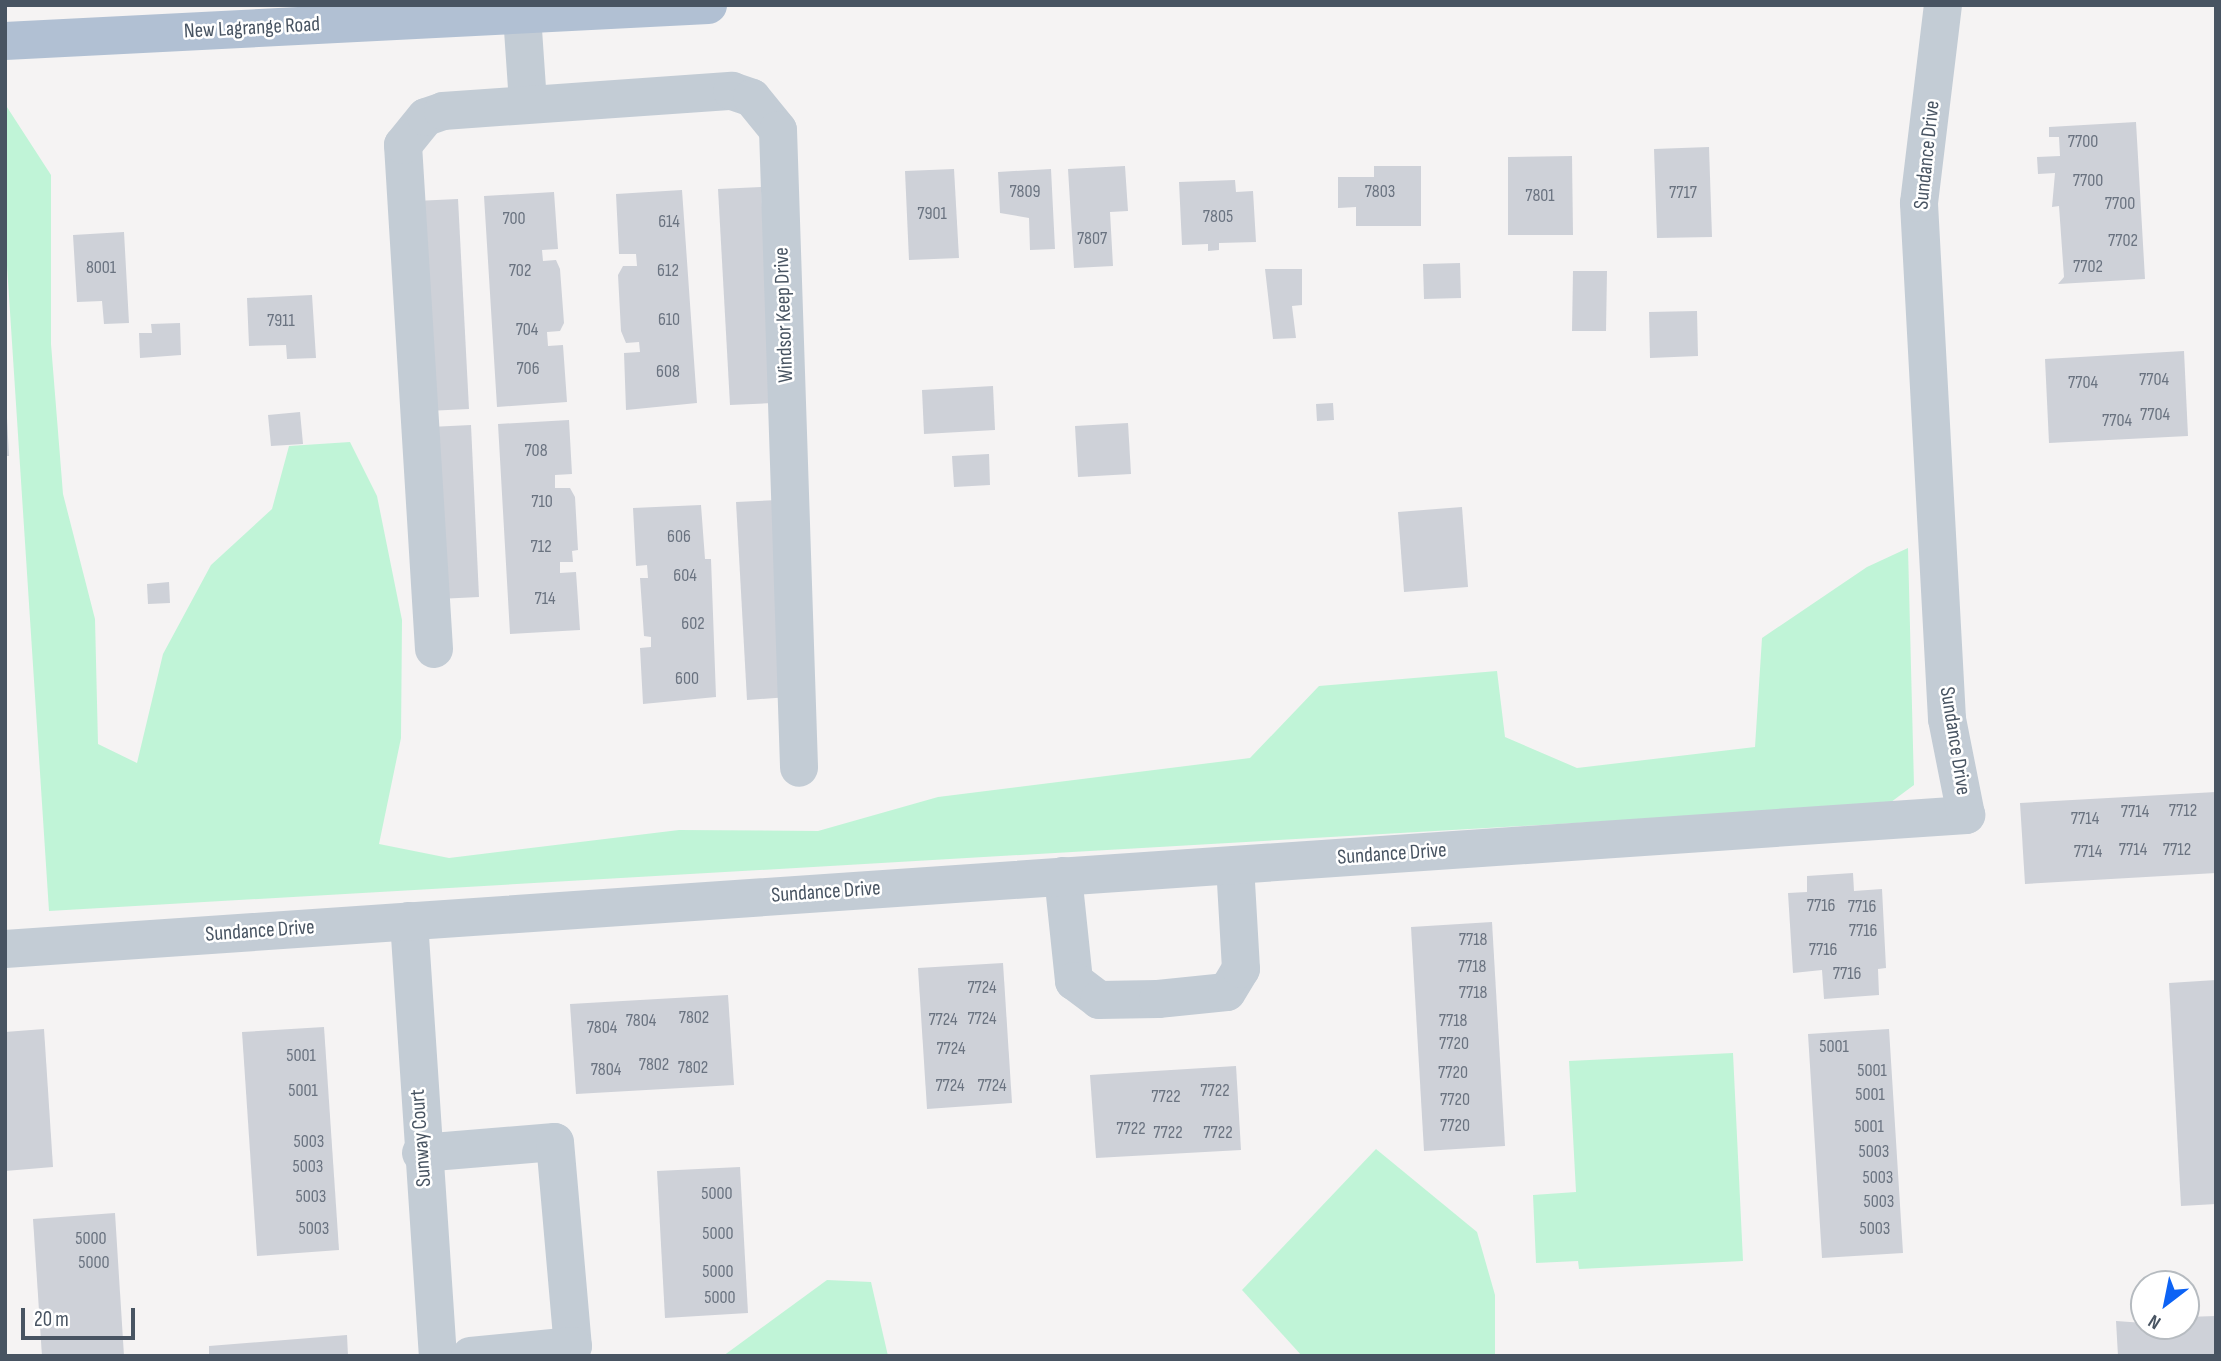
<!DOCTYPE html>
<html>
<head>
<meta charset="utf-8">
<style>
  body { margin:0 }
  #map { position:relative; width:2221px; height:1361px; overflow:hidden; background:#f5f3f3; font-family:"Sofia Sans Condensed",sans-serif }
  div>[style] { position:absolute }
  .green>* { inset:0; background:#c0f4d7 }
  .building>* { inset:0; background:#ced1d8 }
  .minor>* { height:38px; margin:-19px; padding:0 19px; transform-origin:19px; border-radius:19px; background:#c3ccd5 }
  .major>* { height:38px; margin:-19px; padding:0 19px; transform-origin:19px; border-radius:19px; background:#b1c0d3 }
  span { translate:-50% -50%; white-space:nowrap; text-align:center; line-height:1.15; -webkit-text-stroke:5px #fff; paint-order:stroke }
  .number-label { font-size:18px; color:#6a7380 }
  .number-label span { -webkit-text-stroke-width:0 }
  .street-label { font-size:21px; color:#485462 }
  .frame { position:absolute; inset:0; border:7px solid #485462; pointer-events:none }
  .north { position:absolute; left:2130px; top:1270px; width:70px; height:70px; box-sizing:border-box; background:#fff; border:2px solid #b6bbc0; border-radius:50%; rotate:212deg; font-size:19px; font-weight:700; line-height:28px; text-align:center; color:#485462 }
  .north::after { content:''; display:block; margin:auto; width:24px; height:32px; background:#0d63f5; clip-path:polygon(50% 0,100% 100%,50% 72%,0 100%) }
  .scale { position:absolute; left:21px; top:1308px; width:114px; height:32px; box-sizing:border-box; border:4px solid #485462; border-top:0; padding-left:9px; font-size:21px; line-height:24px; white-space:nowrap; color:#485462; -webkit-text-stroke:5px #fff; paint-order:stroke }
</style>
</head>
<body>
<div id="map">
  <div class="green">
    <div style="clip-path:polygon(5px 104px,51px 175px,51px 344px,63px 494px,95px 619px,98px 744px,137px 763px,163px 654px,211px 565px,272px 509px,289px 446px,350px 442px,377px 496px,402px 620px,401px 738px,379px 844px,449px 858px,679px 830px,818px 831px,938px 797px,1250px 758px,1319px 686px,1497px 671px,1505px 737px,1577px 768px,1755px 747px,1762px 638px,1867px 567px,1908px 548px,1914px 785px,1887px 805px,49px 911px,5px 235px)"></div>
    <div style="clip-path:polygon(1733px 1053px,1743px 1261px,1579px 1269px,1578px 1261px,1536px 1263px,1533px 1195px,1576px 1192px,1569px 1061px)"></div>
    <div style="clip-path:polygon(1376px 1149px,1477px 1232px,1495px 1295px,1495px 1356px,1302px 1356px,1242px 1290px)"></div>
    <div style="clip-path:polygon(827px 1280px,871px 1282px,888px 1356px,723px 1356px)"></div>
  </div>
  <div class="building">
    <div style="clip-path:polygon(2136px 122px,2145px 279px,2058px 284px,2064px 277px,2059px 206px,2052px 207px,2055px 173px,2038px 174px,2037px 157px,2060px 156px,2059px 137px,2049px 137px,2049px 127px)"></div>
    <div style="clip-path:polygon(1709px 147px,1712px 237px,1657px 238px,1654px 149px)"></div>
    <div style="clip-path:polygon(1572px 156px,1573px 235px,1508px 235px,1508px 157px)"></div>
    <div style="clip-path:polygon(1125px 166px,1128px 211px,1110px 212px,1113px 266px,1074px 268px,1068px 169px)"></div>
    <div style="clip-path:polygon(1374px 166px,1421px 166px,1421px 226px,1356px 226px,1356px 207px,1338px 208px,1338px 177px,1374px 177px)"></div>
    <div style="clip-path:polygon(954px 169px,959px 258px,909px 260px,905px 171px)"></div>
    <div style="clip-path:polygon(1051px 169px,1055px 249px,1030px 250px,1029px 218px,1000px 213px,998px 172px)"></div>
    <div style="clip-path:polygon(1235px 180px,1236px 192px,1253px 191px,1256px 242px,1219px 243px,1219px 250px,1208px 251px,1208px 244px,1182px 245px,1179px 182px)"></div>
    <div style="clip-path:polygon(761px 187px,772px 403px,730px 405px,718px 189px)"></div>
    <div style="clip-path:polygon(682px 190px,697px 403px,626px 410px,624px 353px,640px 352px,639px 342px,626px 343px,621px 331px,618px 275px,623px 266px,637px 266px,636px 254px,619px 254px,616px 194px)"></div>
    <div style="clip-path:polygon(554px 192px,558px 249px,542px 250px,543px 261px,556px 260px,560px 269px,564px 323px,560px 331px,547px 332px,548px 346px,563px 345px,567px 402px,497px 407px,484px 196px)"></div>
    <div style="clip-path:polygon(458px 199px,469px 409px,427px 411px,415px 201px)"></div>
    <div style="clip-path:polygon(124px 232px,129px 323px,104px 324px,102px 301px,77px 302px,73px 235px)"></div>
    <div style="clip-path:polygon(1460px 263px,1461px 298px,1424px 299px,1423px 264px)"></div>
    <div style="clip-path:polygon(1265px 269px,1302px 269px,1302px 305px,1292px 306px,1296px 338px,1273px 339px)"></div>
    <div style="clip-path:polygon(1573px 271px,1607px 271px,1606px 331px,1572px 331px)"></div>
    <div style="clip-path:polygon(312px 295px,316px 358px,287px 359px,286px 345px,249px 346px,247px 298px)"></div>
    <div style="clip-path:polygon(1697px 311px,1698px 356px,1650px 358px,1649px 312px)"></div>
    <div style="clip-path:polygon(180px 323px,181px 355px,140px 358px,139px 333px,152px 333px,151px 324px)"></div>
    <div style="clip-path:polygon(2184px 351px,2188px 436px,2049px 443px,2045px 359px)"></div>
    <div style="clip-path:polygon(993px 386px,995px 430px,924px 434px,922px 390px)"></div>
    <div style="clip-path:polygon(1333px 403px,1334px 420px,1317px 421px,1316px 404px)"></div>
    <div style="clip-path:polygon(300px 412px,303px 444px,271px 446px,268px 415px)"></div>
    <div style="clip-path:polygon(5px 418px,7px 418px,9px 456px,5px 456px)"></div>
    <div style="clip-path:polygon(569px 420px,572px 474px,555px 475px,555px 488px,570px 488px,575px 497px,578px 550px,572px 551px,573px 562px,560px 562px,560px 573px,576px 572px,580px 630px,510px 634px,498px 424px)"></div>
    <div style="clip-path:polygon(1128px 423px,1131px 474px,1078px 477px,1075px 426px)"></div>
    <div style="clip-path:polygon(471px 425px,479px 597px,438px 599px,430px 427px)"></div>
    <div style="clip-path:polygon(989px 454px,990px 485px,954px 487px,952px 456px)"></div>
    <div style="clip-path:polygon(778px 500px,789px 697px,747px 700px,736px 502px)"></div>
    <div style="clip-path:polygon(701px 505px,705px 559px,711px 559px,716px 697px,643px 704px,640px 648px,651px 647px,651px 637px,644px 636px,640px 578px,648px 578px,647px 565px,636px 566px,633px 508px)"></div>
    <div style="clip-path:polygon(1462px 507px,1468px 587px,1404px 592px,1398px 512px)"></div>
    <div style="clip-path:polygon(169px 582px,170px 603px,148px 604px,147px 584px)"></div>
    <div style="clip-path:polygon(2216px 792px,2216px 873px,2025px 884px,2020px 803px)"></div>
    <div style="clip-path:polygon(1853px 873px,1854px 891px,1882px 889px,1886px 968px,1878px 969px,1879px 995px,1824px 999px,1822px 970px,1793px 973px,1788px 893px,1807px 892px,1807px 876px)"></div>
    <div style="clip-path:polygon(1492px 922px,1505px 1146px,1424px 1151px,1411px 927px)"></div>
    <div style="clip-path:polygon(1003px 963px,1012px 1103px,927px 1109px,918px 968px)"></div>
    <div style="clip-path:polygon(2216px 980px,2216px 1204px,2181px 1206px,2169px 983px)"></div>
    <div style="clip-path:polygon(728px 995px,734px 1085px,576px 1094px,570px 1004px)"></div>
    <div style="clip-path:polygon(324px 1027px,339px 1250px,257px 1256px,242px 1032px)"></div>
    <div style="clip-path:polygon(44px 1029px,53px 1167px,5px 1171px,5px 1032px)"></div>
    <div style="clip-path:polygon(1889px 1029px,1903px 1253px,1822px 1258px,1808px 1034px)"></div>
    <div style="clip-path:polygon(1236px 1066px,1241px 1150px,1096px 1158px,1090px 1075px)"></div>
    <div style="clip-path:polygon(740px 1167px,748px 1313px,665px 1318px,657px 1171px)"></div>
    <div style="clip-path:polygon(115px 1213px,124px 1356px,42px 1356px,33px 1219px)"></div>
    <div style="clip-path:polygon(2216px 1316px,2216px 1356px,2118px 1356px,2116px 1321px,2186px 1326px,2186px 1317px)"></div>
    <div style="clip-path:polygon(347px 1335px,348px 1356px,209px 1356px,209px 1346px)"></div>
  </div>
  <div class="minor">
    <div style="left:522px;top:15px;width:88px;rotate:86.1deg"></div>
    <div style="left:434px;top:649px;width:505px;rotate:-93.52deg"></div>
    <div style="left:403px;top:145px;width:36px;rotate:-51deg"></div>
    <div style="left:426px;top:117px;width:18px;rotate:-19deg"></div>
    <div style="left:443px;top:111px;width:290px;rotate:-4deg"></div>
    <div style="left:732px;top:91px;width:21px;rotate:19deg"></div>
    <div style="left:752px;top:98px;width:41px;rotate:50.9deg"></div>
    <div style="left:778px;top:130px;width:638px;rotate:88.11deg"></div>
    <div style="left:1063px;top:876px;width:106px;rotate:84deg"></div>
    <div style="left:1074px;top:981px;width:31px;rotate:37deg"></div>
    <div style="left:1099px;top:1000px;width:59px;rotate:-1deg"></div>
    <div style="left:1158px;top:999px;width:69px;rotate:-5.8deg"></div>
    <div style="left:1227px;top:992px;width:27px;rotate:-59deg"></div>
    <div style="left:1241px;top:969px;width:104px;rotate:-93.3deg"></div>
    <div style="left:409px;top:921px;width:436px;rotate:86.2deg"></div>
    <div style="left:5px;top:949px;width:1966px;rotate:-3.91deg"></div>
    <div style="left:1966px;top:815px;width:98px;rotate:-101.2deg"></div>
    <div style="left:1947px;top:719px;width:517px;rotate:-93.11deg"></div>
    <div style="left:1919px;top:203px;width:199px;rotate:-83.1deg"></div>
    <div style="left:421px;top:1153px;width:134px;rotate:-4.7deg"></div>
    <div style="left:555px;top:1142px;width:205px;rotate:85deg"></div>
    <div style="left:573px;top:1346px;width:103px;rotate:174.5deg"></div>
  </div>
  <div class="major">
    <div style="left:5px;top:41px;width:704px;rotate:-2.93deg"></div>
  </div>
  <div class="number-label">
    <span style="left:2083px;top:142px">7700</span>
    <span style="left:2088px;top:181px">7700</span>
    <span style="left:1025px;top:192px">7809</span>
    <span style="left:1380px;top:192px">7803</span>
    <span style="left:1683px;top:193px">7717</span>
    <span style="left:1540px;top:196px">7801</span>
    <span style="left:2120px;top:204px">7700</span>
    <span style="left:932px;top:214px">7901</span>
    <span style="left:1218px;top:217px">7805</span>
    <span style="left:514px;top:219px">700</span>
    <span style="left:669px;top:222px">614</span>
    <span style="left:1092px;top:239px">7807</span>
    <span style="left:2123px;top:241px">7702</span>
    <span style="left:2088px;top:267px">7702</span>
    <span style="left:101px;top:268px">8001</span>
    <span style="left:520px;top:271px">702</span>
    <span style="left:668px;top:271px">612</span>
    <span style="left:669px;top:320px">610</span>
    <span style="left:281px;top:321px">7911</span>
    <span style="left:527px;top:330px">704</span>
    <span style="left:528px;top:369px">706</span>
    <span style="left:668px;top:372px">608</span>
    <span style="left:2154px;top:380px">7704</span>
    <span style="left:2083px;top:383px">7704</span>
    <span style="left:2155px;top:415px">7704</span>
    <span style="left:2117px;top:421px">7704</span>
    <span style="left:536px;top:451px">708</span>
    <span style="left:542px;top:502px">710</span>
    <span style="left:679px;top:537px">606</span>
    <span style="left:541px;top:547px">712</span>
    <span style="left:685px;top:576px">604</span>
    <span style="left:545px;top:599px">714</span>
    <span style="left:693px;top:624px">602</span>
    <span style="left:687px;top:679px">600</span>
    <span style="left:2183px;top:811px">7712</span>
    <span style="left:2135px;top:812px">7714</span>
    <span style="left:2085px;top:819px">7714</span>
    <span style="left:2133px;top:850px">7714</span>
    <span style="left:2177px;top:850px">7712</span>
    <span style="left:2088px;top:852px">7714</span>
    <span style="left:1821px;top:906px">7716</span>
    <span style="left:1862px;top:907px">7716</span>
    <span style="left:1863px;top:931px">7716</span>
    <span style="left:1473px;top:940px">7718</span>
    <span style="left:1823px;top:950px">7716</span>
    <span style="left:1472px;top:967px">7718</span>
    <span style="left:1847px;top:974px">7716</span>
    <span style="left:982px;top:988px">7724</span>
    <span style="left:1473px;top:993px">7718</span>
    <span style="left:694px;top:1018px">7802</span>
    <span style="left:982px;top:1019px">7724</span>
    <span style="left:943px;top:1020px">7724</span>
    <span style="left:641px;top:1021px">7804</span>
    <span style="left:1453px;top:1021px">7718</span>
    <span style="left:602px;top:1028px">7804</span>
    <span style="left:1454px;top:1044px">7720</span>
    <span style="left:1834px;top:1047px">5001</span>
    <span style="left:951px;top:1049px">7724</span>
    <span style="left:301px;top:1056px">5001</span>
    <span style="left:654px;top:1065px">7802</span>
    <span style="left:693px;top:1068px">7802</span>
    <span style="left:606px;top:1070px">7804</span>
    <span style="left:1872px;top:1071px">5001</span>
    <span style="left:1453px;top:1073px">7720</span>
    <span style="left:950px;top:1086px">7724</span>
    <span style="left:992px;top:1086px">7724</span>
    <span style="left:303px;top:1091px">5001</span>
    <span style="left:1215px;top:1091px">7722</span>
    <span style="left:1870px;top:1095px">5001</span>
    <span style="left:1166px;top:1097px">7722</span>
    <span style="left:1455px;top:1100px">7720</span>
    <span style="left:1455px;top:1126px">7720</span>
    <span style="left:1869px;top:1127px">5001</span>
    <span style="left:1131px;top:1129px">7722</span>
    <span style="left:1168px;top:1133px">7722</span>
    <span style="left:1218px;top:1133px">7722</span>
    <span style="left:309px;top:1142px">5003</span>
    <span style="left:1874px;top:1152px">5003</span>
    <span style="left:308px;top:1167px">5003</span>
    <span style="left:1878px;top:1178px">5003</span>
    <span style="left:717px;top:1194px">5000</span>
    <span style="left:311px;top:1197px">5003</span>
    <span style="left:1879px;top:1202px">5003</span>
    <span style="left:314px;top:1229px">5003</span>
    <span style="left:1875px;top:1229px">5003</span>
    <span style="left:718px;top:1234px">5000</span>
    <span style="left:91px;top:1239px">5000</span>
    <span style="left:94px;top:1263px">5000</span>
    <span style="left:718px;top:1272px">5000</span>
    <span style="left:720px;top:1298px">5000</span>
  </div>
  <div class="street-label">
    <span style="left:252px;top:28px;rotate:-3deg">New Lagrange Road</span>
    <span style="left:1927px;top:155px;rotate:-84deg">Sundance Drive</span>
    <span style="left:784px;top:315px;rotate:-92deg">Windsor Keep Drive</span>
    <span style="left:1955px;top:741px;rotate:81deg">Sundance Drive</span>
    <span style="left:1392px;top:854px;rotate:-4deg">Sundance Drive</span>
    <span style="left:826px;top:892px;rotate:-4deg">Sundance Drive</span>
    <span style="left:260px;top:931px;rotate:-4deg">Sundance Drive</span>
    <span style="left:421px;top:1138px;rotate:-94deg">Sunway Court</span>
  </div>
  <div class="frame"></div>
  <div class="north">N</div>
  <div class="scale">20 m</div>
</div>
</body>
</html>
